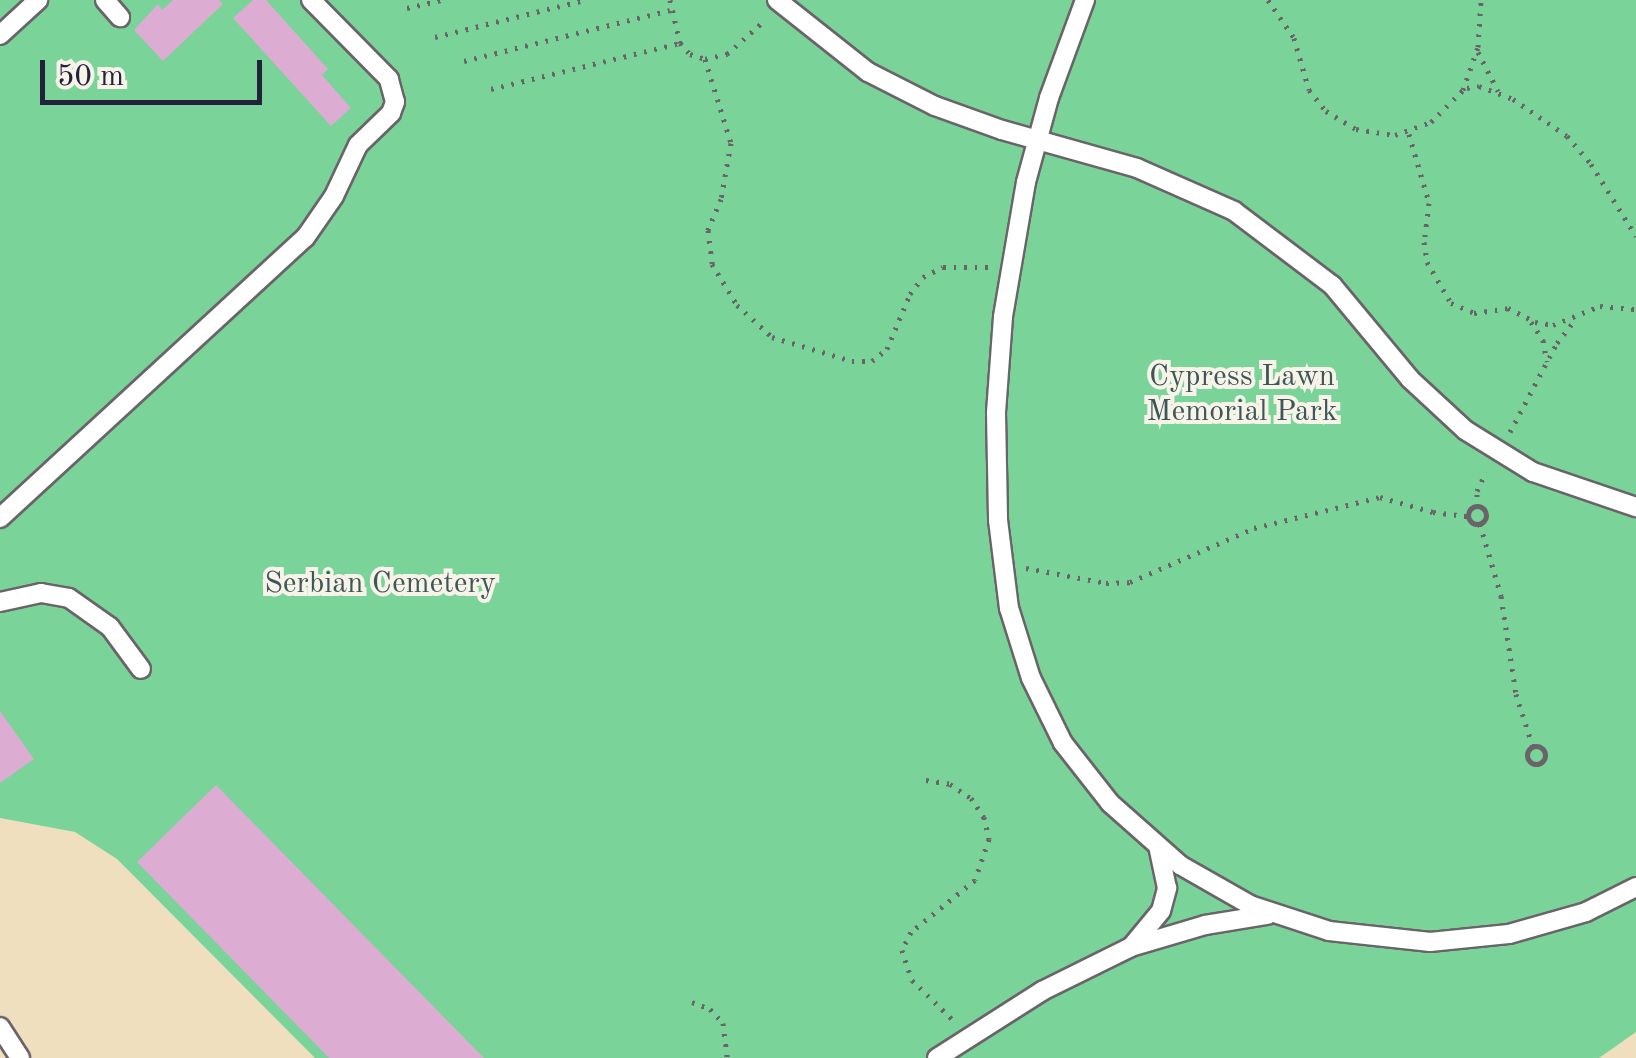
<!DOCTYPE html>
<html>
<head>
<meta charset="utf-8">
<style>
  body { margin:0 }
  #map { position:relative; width:1636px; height:1058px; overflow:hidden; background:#f0dfbf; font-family:"Old Standard TT",serif }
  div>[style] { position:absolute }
  .green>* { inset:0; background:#7ad399 }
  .building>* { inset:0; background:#dcacd2 }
  .path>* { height:5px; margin-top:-2.5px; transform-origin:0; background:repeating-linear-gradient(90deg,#6a6469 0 2.5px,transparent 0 10.5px) }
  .path>.ring { margin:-2.5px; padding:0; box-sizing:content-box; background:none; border:5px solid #6a6469; border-radius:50% }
  .roads { filter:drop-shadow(2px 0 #6a6469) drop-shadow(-2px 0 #6a6469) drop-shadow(0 2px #6a6469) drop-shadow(0 -2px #6a6469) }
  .lane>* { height:18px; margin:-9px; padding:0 9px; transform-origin:9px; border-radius:9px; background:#fff }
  span { translate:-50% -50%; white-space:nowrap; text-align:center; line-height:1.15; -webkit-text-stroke:8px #f7f3e8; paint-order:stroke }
  .park-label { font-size:30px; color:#3c5757 }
  .scale { position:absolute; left:40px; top:60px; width:222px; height:45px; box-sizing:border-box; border:5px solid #22223b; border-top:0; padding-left:12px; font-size:30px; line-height:35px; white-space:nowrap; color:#22223b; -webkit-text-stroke:8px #f7f3e8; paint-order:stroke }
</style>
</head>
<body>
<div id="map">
  <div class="green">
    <div style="clip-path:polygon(0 0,1636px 0,1636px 1032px,1599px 1058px,315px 1058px,117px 859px,75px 832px,0 818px)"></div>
  </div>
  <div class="building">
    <div style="clip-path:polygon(173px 0,219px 0,223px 4px,163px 61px,134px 30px,158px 4px,162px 10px)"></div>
    <div style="clip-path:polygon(253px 0,266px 0,328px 69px,322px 75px,351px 108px,331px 126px,233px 18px)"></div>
    <div style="clip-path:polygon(0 711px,34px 759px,0 783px)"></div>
    <div style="clip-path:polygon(216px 785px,484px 1058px,329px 1058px,137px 862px)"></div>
  </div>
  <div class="path">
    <div style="left:670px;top:0;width:44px;rotate:76.9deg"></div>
    <div style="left:680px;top:43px;width:15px;rotate:48deg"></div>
    <div style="left:690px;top:54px;width:16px;rotate:18deg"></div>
    <div style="left:705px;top:59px;width:23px;rotate:-13deg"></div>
    <div style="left:727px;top:54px;width:51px;rotate:-41.8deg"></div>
    <div style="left:1268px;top:0;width:46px;rotate:55.6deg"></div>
    <div style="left:1294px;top:38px;width:54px;rotate:73.9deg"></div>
    <div style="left:1309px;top:90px;width:27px;rotate:51deg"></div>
    <div style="left:1326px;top:111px;width:35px;rotate:31deg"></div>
    <div style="left:1356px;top:129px;width:39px;rotate:9deg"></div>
    <div style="left:1395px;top:135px;width:38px;rotate:-20deg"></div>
    <div style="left:1431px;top:122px;width:45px;rotate:-45deg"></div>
    <div style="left:1463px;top:90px;width:46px;rotate:-70.8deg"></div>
    <div style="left:1478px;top:47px;width:47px;rotate:-86.3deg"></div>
    <div style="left:407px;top:8px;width:35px;rotate:-13deg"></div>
    <div style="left:435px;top:37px;width:154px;rotate:-13.9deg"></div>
    <div style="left:1478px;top:52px;width:44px;rotate:62.9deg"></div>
    <div style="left:705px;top:59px;width:88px;rotate:72.8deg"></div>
    <div style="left:731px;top:143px;width:57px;rotate:100.1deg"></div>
    <div style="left:721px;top:199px;width:34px;rotate:113deg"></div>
    <div style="left:708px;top:230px;width:34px;rotate:83deg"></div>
    <div style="left:712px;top:264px;width:48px;rotate:58.6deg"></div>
    <div style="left:737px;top:305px;width:47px;rotate:42.4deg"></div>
    <div style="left:772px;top:337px;width:84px;rotate:16.7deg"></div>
    <div style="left:852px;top:361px;width:20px"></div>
    <div style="left:872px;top:361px;width:19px;rotate:-39deg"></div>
    <div style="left:887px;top:349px;width:60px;rotate:-67.3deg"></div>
    <div style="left:910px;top:294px;width:21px;rotate:-53deg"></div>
    <div style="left:923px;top:277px;width:22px;rotate:-27deg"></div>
    <div style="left:943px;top:267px;width:46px"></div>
    <div style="left:464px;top:61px;width:212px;rotate:-13.9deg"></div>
    <div style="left:1467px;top:88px;width:12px;rotate:-9deg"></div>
    <div style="left:1479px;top:86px;width:36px;rotate:21deg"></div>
    <div style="left:1513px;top:99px;width:65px;rotate:34.4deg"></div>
    <div style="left:1567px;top:136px;width:37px;rotate:49deg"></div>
    <div style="left:1591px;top:164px;width:85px;rotate:58deg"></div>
    <div style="left:491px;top:89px;width:195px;rotate:-13.7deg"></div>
    <div style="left:1409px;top:134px;width:72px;rotate:73.8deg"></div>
    <div style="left:1429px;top:203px;width:39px;rotate:97deg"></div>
    <div style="left:1424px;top:242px;width:20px;rotate:81deg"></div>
    <div style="left:1427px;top:262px;width:48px;rotate:59.7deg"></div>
    <div style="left:1451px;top:303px;width:25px;rotate:23deg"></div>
    <div style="left:1474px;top:313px;width:34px;rotate:-8deg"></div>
    <div style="left:1508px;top:308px;width:30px;rotate:27deg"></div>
    <div style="left:1535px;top:322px;width:18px;rotate:9deg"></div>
    <div style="left:1553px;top:325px;width:51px;rotate:-22deg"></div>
    <div style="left:1600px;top:306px;width:36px;rotate:5deg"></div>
    <div style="left:1531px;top:322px;width:22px;rotate:56deg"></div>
    <div style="left:1543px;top:340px;width:22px;rotate:80deg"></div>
    <div style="left:1510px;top:432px;width:101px;rotate:-62.2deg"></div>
    <div style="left:1557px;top:343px;width:28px;rotate:-52deg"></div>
    <div class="ring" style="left:1468px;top:506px;width:13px;height:13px"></div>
    <div style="left:1477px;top:507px;width:16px;rotate:-90deg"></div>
    <div style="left:1477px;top:491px;width:21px;rotate:-65deg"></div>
    <div style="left:1480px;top:524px;width:75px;rotate:73.7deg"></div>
    <div style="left:1501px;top:596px;width:99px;rotate:81.3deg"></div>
    <div style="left:1516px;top:694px;width:56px;rotate:72.2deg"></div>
    <div style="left:1026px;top:568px;width:81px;rotate:10.6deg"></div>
    <div style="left:1106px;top:583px;width:24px;rotate:-2deg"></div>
    <div style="left:1130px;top:582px;width:135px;rotate:-23.5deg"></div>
    <div style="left:1254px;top:528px;width:130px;rotate:-13.8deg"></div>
    <div style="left:1380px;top:497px;width:55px;rotate:15.8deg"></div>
    <div style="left:1433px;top:512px;width:35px;rotate:7deg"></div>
    <div class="ring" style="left:1527px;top:746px;width:13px;height:13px"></div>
    <div style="left:926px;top:780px;width:24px;rotate:9deg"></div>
    <div style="left:950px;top:784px;width:25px;rotate:34deg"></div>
    <div style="left:971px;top:798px;width:23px;rotate:56deg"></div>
    <div style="left:984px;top:817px;width:23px;rotate:77deg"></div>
    <div style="left:989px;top:839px;width:43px;rotate:108.9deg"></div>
    <div style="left:975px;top:880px;width:82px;rotate:140.9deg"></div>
    <div style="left:911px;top:932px;width:20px;rotate:117deg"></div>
    <div style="left:902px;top:950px;width:32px;rotate:72deg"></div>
    <div style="left:912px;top:980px;width:57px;rotate:44.3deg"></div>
    <div style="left:692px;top:1002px;width:19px;rotate:21deg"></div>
    <div style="left:710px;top:1009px;width:19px;rotate:47deg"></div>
    <div style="left:723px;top:1023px;width:35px;rotate:83deg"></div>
  </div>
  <div class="roads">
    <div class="lane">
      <div style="left:105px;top:0;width:23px;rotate:49deg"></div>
      <div style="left:777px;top:0;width:116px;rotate:38.4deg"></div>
      <div style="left:868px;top:72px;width:75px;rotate:26.9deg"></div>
      <div style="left:935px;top:106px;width:71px;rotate:19.7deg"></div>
      <div style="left:1002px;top:130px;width:140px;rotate:15.7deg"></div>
      <div style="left:1137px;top:168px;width:106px;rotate:23.9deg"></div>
      <div style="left:1234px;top:211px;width:123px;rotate:37.1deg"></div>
      <div style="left:1332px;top:285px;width:122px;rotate:50.3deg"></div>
      <div style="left:1410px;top:379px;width:75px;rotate:42.8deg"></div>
      <div style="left:1465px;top:430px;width:80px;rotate:31.7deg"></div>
      <div style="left:1533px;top:472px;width:109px;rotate:18.8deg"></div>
      <div style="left:1085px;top:0;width:104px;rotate:110.2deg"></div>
      <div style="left:1049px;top:98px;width:87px;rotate:105.3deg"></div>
      <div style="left:1026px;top:182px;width:137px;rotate:99.7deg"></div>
      <div style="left:1003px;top:317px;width:96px;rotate:94.2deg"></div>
      <div style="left:996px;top:413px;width:107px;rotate:88.9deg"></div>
      <div style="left:998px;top:520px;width:89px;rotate:82.9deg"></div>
      <div style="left:1009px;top:608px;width:73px;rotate:72.6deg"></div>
      <div style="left:1031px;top:678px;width:72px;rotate:63.8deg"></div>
      <div style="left:1063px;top:743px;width:76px;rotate:51.9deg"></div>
      <div style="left:1110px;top:803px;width:94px;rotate:41.5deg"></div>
      <div style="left:1180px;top:865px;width:81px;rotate:29.7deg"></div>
      <div style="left:1250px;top:905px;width:83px;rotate:18.2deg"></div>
      <div style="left:1329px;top:931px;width:102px;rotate:6.2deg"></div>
      <div style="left:1430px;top:942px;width:79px;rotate:-5.8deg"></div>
      <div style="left:1509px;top:934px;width:80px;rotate:-15.9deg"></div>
      <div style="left:1586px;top:912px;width:56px;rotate:-26.6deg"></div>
      <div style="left:0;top:35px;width:52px;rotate:-42.6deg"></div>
      <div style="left:0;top:518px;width:414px;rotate:-42.6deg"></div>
      <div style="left:305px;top:238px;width:51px;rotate:-55.4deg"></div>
      <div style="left:334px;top:196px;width:56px;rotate:-64.8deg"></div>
      <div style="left:358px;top:145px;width:46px;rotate:-44.1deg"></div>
      <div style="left:391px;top:113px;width:12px;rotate:-70deg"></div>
      <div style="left:395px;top:102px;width:24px;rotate:-105deg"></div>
      <div style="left:389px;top:79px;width:111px;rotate:-134.6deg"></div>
      <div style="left:0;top:602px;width:42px;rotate:-12.4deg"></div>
      <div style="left:41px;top:593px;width:28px;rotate:10deg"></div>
      <div style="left:69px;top:598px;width:50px;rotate:35.3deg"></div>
      <div style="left:110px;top:627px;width:52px;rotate:53.6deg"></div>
      <div style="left:1132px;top:946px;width:45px;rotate:-50.4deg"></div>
      <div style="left:1161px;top:911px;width:24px;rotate:-75deg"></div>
      <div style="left:1167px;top:888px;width:39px;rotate:-102deg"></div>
      <div style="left:0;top:1027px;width:37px;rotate:57deg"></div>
      <div style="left:937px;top:1058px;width:125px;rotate:-32.5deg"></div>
      <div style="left:1042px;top:991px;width:99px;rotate:-26.3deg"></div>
      <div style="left:1131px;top:947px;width:77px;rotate:-16.6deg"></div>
      <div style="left:1205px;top:925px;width:63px;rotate:-9.2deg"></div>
    </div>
  </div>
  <div class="park-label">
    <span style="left:1242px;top:394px">Cypress Lawn<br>Memorial Park</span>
    <span style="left:380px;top:584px">Serbian Cemetery</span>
  </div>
  <div class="scale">50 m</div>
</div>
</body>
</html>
